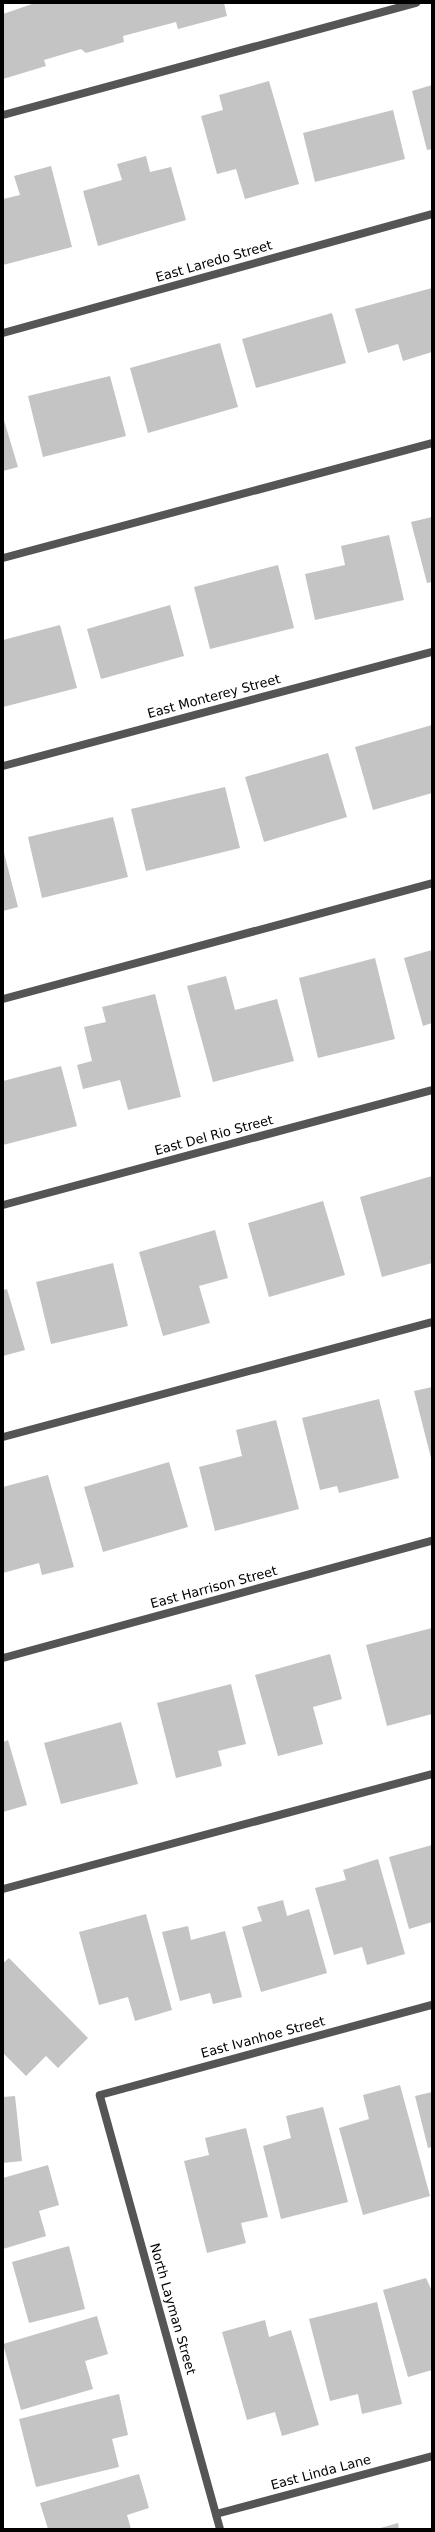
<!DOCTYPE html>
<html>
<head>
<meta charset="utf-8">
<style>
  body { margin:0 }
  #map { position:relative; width:435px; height:2532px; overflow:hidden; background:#fff; font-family:"DejaVu Sans",sans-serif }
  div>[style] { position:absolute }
  .building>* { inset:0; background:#c4c4c4 }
  .service>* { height:8px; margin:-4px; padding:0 4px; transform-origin:4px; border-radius:4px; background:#555 }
  .minor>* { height:8px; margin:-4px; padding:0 4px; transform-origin:4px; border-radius:4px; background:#555 }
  span { translate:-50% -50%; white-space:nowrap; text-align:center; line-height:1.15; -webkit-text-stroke:3.5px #fff; paint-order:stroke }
  .street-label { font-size:13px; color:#000 }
  .frame { position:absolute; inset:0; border:4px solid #000; pointer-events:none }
</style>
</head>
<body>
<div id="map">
  <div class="building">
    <div style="clip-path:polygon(35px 3px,224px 3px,227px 16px,178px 29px,176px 22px,123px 36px,124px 42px,86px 53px,81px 49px,44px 60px,46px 66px,3px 79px,3px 14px)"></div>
    <div style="clip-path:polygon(269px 81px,299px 184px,245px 199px,236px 169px,217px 174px,201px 116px,223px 110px,219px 95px)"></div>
    <div style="clip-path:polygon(432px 85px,432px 149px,427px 150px,412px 91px)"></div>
    <div style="clip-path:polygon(393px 110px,405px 159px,315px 182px,303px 133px)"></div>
    <div style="clip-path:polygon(146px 156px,150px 172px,171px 167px,186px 220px,98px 246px,83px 191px,122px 180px,117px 164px)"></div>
    <div style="clip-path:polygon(51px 166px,72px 247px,3px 265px,3px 199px,20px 195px,14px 176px)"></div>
    <div style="clip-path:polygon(432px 288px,432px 352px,403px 361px,398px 344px,368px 353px,355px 309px)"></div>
    <div style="clip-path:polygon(332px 313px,346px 363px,256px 388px,242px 339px)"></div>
    <div style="clip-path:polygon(220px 343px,238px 407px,148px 433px,130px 368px)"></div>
    <div style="clip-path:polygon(110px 376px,126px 436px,43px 457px,28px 396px)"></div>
    <div style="clip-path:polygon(3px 417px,18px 467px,3px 471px)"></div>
    <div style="clip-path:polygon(432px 517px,432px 582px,427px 583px,411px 522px)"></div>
    <div style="clip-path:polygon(389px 535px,404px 600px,315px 620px,305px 574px,345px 565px,341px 546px)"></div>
    <div style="clip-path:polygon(278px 565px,294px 628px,210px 649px,194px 587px)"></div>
    <div style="clip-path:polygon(170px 605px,184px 656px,101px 679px,87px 629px)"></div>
    <div style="clip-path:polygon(60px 625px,77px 688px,3px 707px,3px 640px)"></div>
    <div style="clip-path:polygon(432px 725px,432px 793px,373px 810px,355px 747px)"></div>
    <div style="clip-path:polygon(328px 753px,347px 817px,264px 842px,245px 777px)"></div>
    <div style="clip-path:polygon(225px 787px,240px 848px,146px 871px,131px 809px)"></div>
    <div style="clip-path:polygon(113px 817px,128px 877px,42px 898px,28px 837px)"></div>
    <div style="clip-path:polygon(3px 849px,18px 907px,3px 911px)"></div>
    <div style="clip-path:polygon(432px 950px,432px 1023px,423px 1026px,404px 958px)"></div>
    <div style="clip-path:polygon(375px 958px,395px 1039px,318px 1058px,299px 978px)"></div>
    <div style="clip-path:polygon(226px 976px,235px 1010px,277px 999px,294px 1061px,213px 1082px,187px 986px)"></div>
    <div style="clip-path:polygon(155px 994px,181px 1097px,128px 1110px,120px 1080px,83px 1089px,77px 1065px,92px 1061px,84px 1027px,106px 1022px,102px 1007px)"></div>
    <div style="clip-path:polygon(61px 1066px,77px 1126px,3px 1145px,3px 1081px)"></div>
    <div style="clip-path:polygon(432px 1176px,432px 1263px,382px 1277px,360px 1197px)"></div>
    <div style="clip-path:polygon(323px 1201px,345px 1275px,269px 1297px,248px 1223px)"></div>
    <div style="clip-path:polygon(215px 1230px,228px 1278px,199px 1286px,210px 1323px,163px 1336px,139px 1252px)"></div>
    <div style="clip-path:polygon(113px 1263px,128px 1326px,51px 1344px,36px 1282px)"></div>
    <div style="clip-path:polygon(7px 1289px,25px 1350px,3px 1356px,3px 1290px)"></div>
    <div style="clip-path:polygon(432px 1387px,432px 1458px,431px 1458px,414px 1391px)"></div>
    <div style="clip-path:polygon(379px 1399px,399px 1478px,339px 1493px,337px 1486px,320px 1490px,302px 1418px)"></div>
    <div style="clip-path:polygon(276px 1420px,299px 1509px,215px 1531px,199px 1467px,242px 1456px,236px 1430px)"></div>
    <div style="clip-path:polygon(169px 1462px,188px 1527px,103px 1552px,84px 1487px)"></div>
    <div style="clip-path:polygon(48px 1475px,74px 1567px,42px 1575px,39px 1563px,3px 1573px,3px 1487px)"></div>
    <div style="clip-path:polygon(432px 1628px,432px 1714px,387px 1726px,366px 1645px)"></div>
    <div style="clip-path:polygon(330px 1654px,342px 1699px,313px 1707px,323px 1744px,278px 1756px,255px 1675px)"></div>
    <div style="clip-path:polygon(231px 1684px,246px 1744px,218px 1751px,222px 1766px,176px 1778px,157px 1703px)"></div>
    <div style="clip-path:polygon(121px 1722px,138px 1784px,61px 1804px,44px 1743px)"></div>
    <div style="clip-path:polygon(8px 1740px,27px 1805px,3px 1812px,3px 1742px)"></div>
    <div style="clip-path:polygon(432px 1845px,432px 1922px,409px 1929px,389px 1857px)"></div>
    <div style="clip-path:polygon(378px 1859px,405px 1954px,367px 1965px,362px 1947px,334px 1955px,315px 1888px,346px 1880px,343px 1870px)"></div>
    <div style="clip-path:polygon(283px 1900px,287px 1916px,309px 1909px,327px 1973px,261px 1992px,242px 1927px,262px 1921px,257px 1907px)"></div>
    <div style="clip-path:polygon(146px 1914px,172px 2010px,135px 2021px,128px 1997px,99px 2005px,79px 1932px)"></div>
    <div style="clip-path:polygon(188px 1926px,191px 1940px,225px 1931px,242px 1997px,213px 2004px,210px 1993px,180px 2001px,162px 1932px)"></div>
    <div style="clip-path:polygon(9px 1958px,88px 2038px,58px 2068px,46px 2056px,26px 2076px,3px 2053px,3px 1963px)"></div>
    <div style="clip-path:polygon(400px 2085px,430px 2196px,363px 2215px,339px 2128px,369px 2119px,363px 2095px)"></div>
    <div style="clip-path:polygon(432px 2092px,432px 2147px,428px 2148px,415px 2096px)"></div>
    <div style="clip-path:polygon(15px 2096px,22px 2161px,3px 2163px,3px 2097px)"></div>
    <div style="clip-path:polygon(323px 2107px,348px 2202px,281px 2219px,263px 2146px,291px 2138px,286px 2116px)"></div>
    <div style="clip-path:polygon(246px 2128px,268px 2217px,241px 2223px,246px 2243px,207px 2253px,184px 2161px,209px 2155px,205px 2138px)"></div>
    <div style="clip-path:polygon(48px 2165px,59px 2205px,39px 2211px,46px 2236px,3px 2249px,3px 2178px)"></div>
    <div style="clip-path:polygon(69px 2246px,85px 2309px,29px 2323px,12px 2262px)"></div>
    <div style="clip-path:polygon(426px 2278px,432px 2291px,432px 2370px,408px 2377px,383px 2290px)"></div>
    <div style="clip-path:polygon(377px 2302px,402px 2404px,362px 2414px,358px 2394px,330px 2401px,309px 2319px)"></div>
    <div style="clip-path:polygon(97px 2316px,108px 2354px,85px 2361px,93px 2389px,21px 2410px,3px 2344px)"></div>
    <div style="clip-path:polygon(265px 2320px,269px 2337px,291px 2330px,319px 2425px,282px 2436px,275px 2412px,247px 2420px,222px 2332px)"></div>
    <div style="clip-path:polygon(119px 2394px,128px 2435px,112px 2439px,119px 2467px,36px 2487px,19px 2419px)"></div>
    <div style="clip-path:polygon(139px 2474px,149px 2508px,127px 2515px,131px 2529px,48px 2529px,40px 2503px)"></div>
    <div style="clip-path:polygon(398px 2523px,399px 2529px,377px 2529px)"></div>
  </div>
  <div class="service">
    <div style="left:3px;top:115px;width:428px;rotate:-15.2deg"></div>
    <div style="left:3px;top:558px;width:444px;rotate:-15deg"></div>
    <div style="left:3px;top:999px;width:444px;rotate:-15.1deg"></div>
    <div style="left:3px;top:1437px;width:444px;rotate:-15deg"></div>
    <div style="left:3px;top:1889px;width:444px;rotate:-15deg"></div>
  </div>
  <div class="minor">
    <div style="left:3px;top:333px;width:445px;rotate:-15.5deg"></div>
    <div style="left:3px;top:766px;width:444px;rotate:-14.9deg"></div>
    <div style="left:3px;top:1205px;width:444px;rotate:-15deg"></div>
    <div style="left:3px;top:1658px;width:445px;rotate:-15.3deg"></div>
    <div style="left:216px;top:2514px;width:224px;rotate:-15deg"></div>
    <div style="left:220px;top:2529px;width:450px;rotate:-105.5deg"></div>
    <div style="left:100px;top:2095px;width:344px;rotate:-15.2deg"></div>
  </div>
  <div class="street-label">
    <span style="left:214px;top:262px;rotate:-16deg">East Laredo Street</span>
    <span style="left:214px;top:697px;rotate:-15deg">East Monterey Street</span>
    <span style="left:214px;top:1136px;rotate:-15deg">East Del Rio Street</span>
    <span style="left:214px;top:1588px;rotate:-15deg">East Harrison Street</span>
    <span style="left:263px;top:2038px;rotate:-15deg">East Ivanhoe Street</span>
    <span style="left:172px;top:2309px;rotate:74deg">North Layman Street</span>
    <span style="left:321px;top:2473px;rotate:-15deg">East Linda Lane</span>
  </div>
  <div class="frame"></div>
</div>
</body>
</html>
